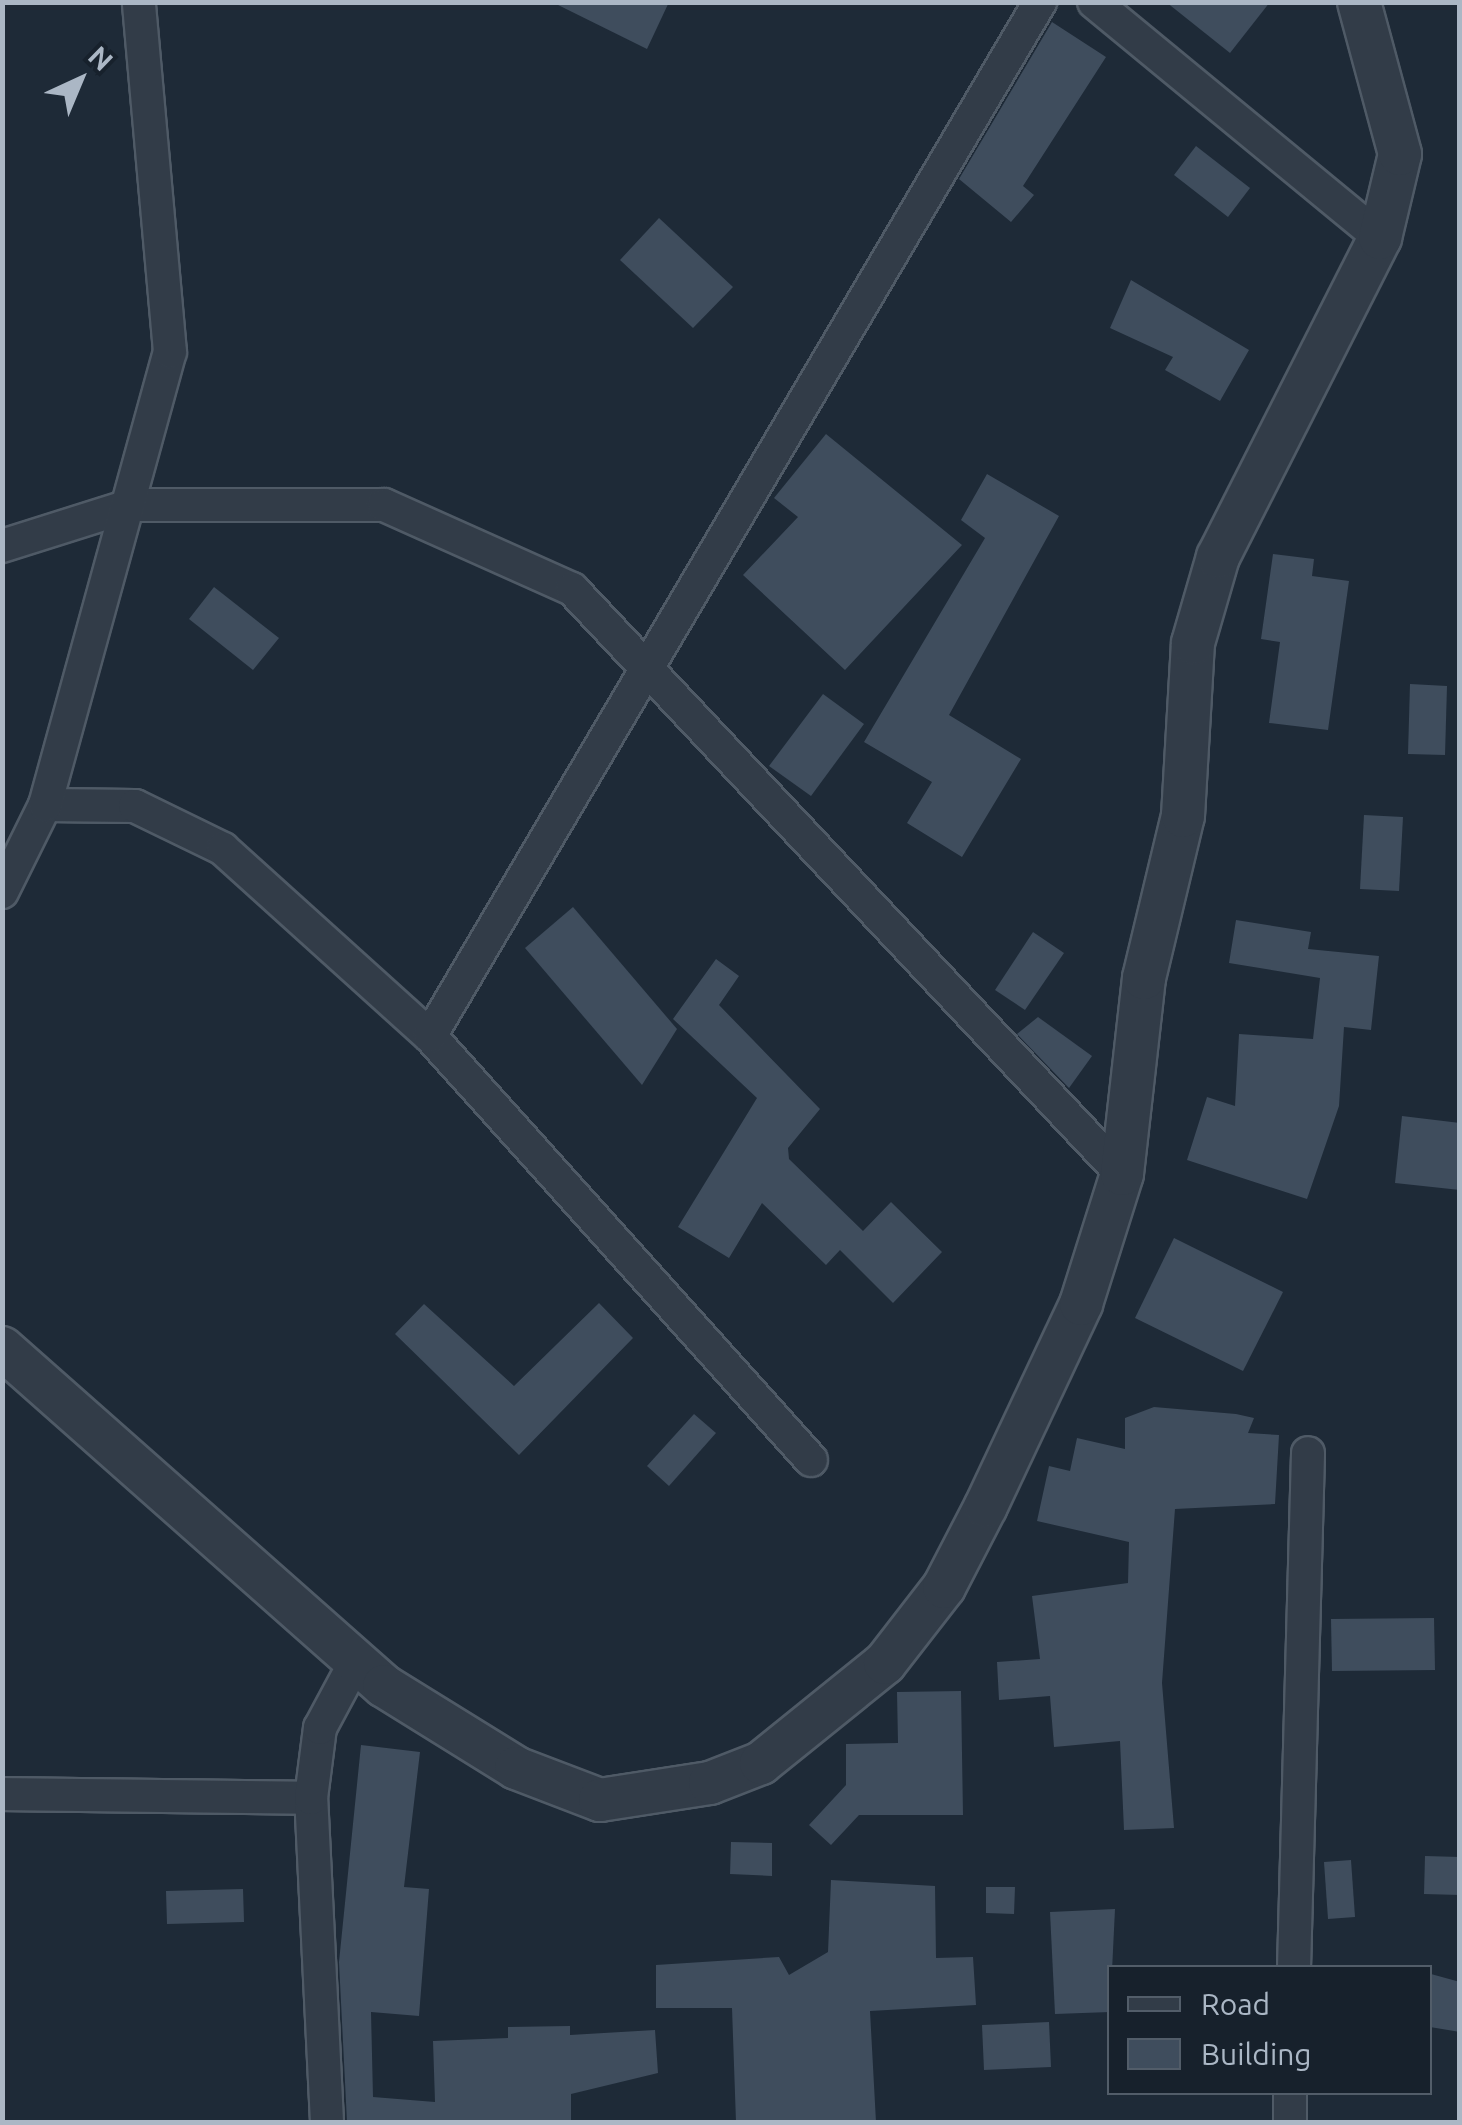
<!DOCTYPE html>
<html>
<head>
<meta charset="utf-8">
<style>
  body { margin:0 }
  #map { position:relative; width:1462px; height:2125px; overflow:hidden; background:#1e2a37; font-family:Ubuntu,sans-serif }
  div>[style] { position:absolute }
  .building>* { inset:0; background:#3f4d5d }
  .roads { filter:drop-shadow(2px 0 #4f5a66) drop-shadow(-2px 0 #4f5a66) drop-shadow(0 2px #4f5a66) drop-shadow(0 -2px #4f5a66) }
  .minor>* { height:32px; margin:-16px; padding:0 16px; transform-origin:16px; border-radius:16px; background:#323c48 }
  .tertiary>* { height:42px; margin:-21px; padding:0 21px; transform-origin:21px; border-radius:21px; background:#323c48 }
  span { translate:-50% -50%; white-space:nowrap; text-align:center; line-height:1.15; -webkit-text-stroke:8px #17212c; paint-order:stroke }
  .frame { position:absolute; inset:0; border:5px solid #abb7c5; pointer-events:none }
  .legend { position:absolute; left:1107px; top:1965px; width:325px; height:130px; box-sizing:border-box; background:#17212c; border:2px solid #525d69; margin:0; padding:12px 18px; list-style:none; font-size:30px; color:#abb7c5 }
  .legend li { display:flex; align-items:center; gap:20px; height:50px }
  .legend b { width:50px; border:2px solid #525d69 }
  .north { position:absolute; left:30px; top:30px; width:100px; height:100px; -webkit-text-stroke:8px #17212c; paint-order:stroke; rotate:44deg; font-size:28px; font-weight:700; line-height:40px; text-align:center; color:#abb7c5 }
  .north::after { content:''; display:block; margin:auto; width:35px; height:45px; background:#abb7c5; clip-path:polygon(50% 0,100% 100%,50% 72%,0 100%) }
</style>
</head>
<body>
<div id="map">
  <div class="building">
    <div style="clip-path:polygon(552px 2px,669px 2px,647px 49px)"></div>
    <div style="clip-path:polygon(1166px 2px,1270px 2px,1230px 53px)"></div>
    <div style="clip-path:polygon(1052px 22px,1106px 57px,1023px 186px,1034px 195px,1011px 222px,959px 179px)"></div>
    <div style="clip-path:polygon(1196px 146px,1250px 188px,1228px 217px,1174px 175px)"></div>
    <div style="clip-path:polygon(659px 218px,733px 287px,693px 328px,620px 260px)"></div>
    <div style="clip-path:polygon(1131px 280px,1249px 350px,1220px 401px,1165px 370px,1173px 357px,1110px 328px)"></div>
    <div style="clip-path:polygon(826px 434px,962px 545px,845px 670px,743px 575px,798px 517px,774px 498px)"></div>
    <div style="clip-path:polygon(987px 474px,1059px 516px,949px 715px,1021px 759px,962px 857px,907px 823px,932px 782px,864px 742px,985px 538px,961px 520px)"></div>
    <div style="clip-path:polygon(1273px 554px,1314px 559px,1312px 576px,1349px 581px,1328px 730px,1269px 723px,1280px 642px,1261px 639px)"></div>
    <div style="clip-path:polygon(214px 587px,279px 638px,253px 670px,189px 619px)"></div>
    <div style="clip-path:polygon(1410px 684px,1447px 686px,1445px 755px,1408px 754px)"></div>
    <div style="clip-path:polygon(823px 694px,864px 724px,811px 796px,769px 766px)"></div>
    <div style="clip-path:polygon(1364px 815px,1403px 817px,1399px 891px,1360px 889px)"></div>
    <div style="clip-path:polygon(573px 907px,677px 1029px,642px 1085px,525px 948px)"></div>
    <div style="clip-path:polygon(1236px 920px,1311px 932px,1308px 949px,1379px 956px,1371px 1030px,1344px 1027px,1339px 1106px,1307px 1199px,1187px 1160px,1207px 1097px,1235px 1106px,1239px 1034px,1313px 1039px,1320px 978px,1229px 963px)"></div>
    <div style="clip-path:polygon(1033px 932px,1064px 953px,1025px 1010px,995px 990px)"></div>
    <div style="clip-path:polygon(716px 959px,739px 976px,719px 1005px,820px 1109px,788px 1148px,789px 1159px,863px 1231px,891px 1202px,942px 1252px,893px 1303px,840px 1250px,826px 1265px,762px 1203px,729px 1258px,678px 1227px,757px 1098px,673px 1019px)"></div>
    <div style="clip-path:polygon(1038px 1017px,1092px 1056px,1069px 1088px,1017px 1034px)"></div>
    <div style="clip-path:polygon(1402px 1116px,1460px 1123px,1460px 1190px,1395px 1183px)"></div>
    <div style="clip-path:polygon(1174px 1238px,1283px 1292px,1243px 1371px,1135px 1318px)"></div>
    <div style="clip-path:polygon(599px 1303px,633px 1338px,519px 1455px,395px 1334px,424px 1304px,514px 1386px)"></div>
    <div style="clip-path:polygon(1154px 1407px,1236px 1414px,1254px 1418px,1248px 1433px,1279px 1435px,1275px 1504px,1175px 1509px,1162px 1683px,1174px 1828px,1124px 1830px,1120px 1741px,1054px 1747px,1050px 1696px,999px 1700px,997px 1662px,1040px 1659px,1032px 1596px,1128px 1583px,1129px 1542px,1037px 1521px,1049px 1466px,1070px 1471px,1077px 1438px,1125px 1449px,1125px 1418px)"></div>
    <div style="clip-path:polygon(694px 1414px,716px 1433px,669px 1486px,647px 1466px)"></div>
    <div style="clip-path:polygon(1434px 1618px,1435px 1670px,1332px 1671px,1331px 1619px)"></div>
    <div style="clip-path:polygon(961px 1691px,963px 1815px,859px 1815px,831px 1845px,809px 1825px,846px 1785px,846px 1744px,898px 1743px,897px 1692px)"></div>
    <div style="clip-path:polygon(361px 1745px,420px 1752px,404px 1887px,429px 1889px,419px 2016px,371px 2012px,373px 2097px,435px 2102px,433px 2041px,508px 2038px,508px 2027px,570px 2026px,570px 2035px,655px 2030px,658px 2073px,571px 2094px,571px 2122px,347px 2122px,339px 1962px)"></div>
    <div style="clip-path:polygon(731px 1842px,772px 1843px,772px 1876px,730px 1874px)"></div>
    <div style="clip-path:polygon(1425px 1856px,1460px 1857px,1460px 1895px,1424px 1894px)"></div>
    <div style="clip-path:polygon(1351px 1860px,1355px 1917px,1328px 1919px,1324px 1862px)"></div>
    <div style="clip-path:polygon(831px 1880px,935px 1886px,936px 1958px,973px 1957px,976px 2005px,870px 2011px,876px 2122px,736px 2122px,732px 2008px,656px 2008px,656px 1965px,779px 1957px,789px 1975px,828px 1952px)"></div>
    <div style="clip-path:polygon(986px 1887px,1015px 1887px,1014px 1914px,986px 1913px)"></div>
    <div style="clip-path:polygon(243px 1889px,244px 1922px,167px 1924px,166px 1891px)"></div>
    <div style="clip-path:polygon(1115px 1909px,1110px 2012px,1055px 2014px,1050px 1912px)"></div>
    <div style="clip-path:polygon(1431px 1974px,1460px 1982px,1460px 2032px,1430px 2027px)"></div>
    <div style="clip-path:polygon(1049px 2022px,1051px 2067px,984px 2070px,982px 2025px)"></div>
  </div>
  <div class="roads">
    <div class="minor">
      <div style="left:1094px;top:2px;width:371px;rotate:39.5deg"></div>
      <div style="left:2px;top:546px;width:136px;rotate:-17.5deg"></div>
      <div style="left:132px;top:505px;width:252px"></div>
      <div style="left:384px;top:505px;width:206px;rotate:24.1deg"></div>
      <div style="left:572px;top:589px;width:803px;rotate:46.77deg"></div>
      <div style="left:45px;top:805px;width:90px;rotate:0.6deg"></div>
      <div style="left:135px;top:806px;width:98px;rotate:26deg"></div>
      <div style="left:223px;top:849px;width:279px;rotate:42.1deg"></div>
      <div style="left:430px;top:1036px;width:570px;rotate:48.06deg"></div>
      <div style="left:2px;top:892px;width:97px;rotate:-63.7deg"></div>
      <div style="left:45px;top:805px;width:470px;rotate:-74.6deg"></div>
      <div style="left:170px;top:352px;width:351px;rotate:-95.1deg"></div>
      <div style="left:430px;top:1036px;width:1201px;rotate:-59.46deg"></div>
      <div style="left:2px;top:1794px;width:309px;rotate:0.7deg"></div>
      <div style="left:1294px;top:1968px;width:515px;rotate:-88.44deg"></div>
      <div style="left:327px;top:2122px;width:324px;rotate:-92.8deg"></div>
      <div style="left:311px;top:1798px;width:71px;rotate:-82.7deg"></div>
      <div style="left:320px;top:1728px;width:76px;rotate:-61.8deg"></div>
      <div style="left:1290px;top:2122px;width:30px;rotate:-90deg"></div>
    </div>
    <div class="tertiary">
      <div style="left:2px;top:1348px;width:510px;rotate:41.5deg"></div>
      <div style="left:384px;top:1686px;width:155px;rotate:31.8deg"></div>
      <div style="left:516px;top:1768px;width:90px;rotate:20.9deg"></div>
      <div style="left:600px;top:1800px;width:111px;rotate:-8.8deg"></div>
      <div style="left:710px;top:1783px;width:55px;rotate:-21.4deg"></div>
      <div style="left:761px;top:1763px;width:159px;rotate:-38.9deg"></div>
      <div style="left:885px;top:1663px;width:96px;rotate:-52.2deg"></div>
      <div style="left:944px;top:1587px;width:91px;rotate:-62.6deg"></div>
      <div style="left:986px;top:1506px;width:223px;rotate:-64.8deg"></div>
      <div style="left:1081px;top:1304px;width:136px;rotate:-72.5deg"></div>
      <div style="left:1122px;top:1174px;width:197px;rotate:-83.6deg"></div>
      <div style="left:1144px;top:978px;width:167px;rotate:-76.5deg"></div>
      <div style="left:1183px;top:816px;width:173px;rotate:-86.7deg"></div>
      <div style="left:1193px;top:643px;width:90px;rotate:-73.8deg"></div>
      <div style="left:1218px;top:557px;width:358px;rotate:-63.1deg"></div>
      <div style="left:1380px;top:238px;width:86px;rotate:-76.6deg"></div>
      <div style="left:1400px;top:154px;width:157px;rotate:-105.1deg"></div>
    </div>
  </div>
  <div class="frame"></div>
  <ul class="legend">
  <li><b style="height:12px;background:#323c48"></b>Road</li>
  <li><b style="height:28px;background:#3f4d5d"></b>Building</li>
  </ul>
  <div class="north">N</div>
</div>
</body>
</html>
